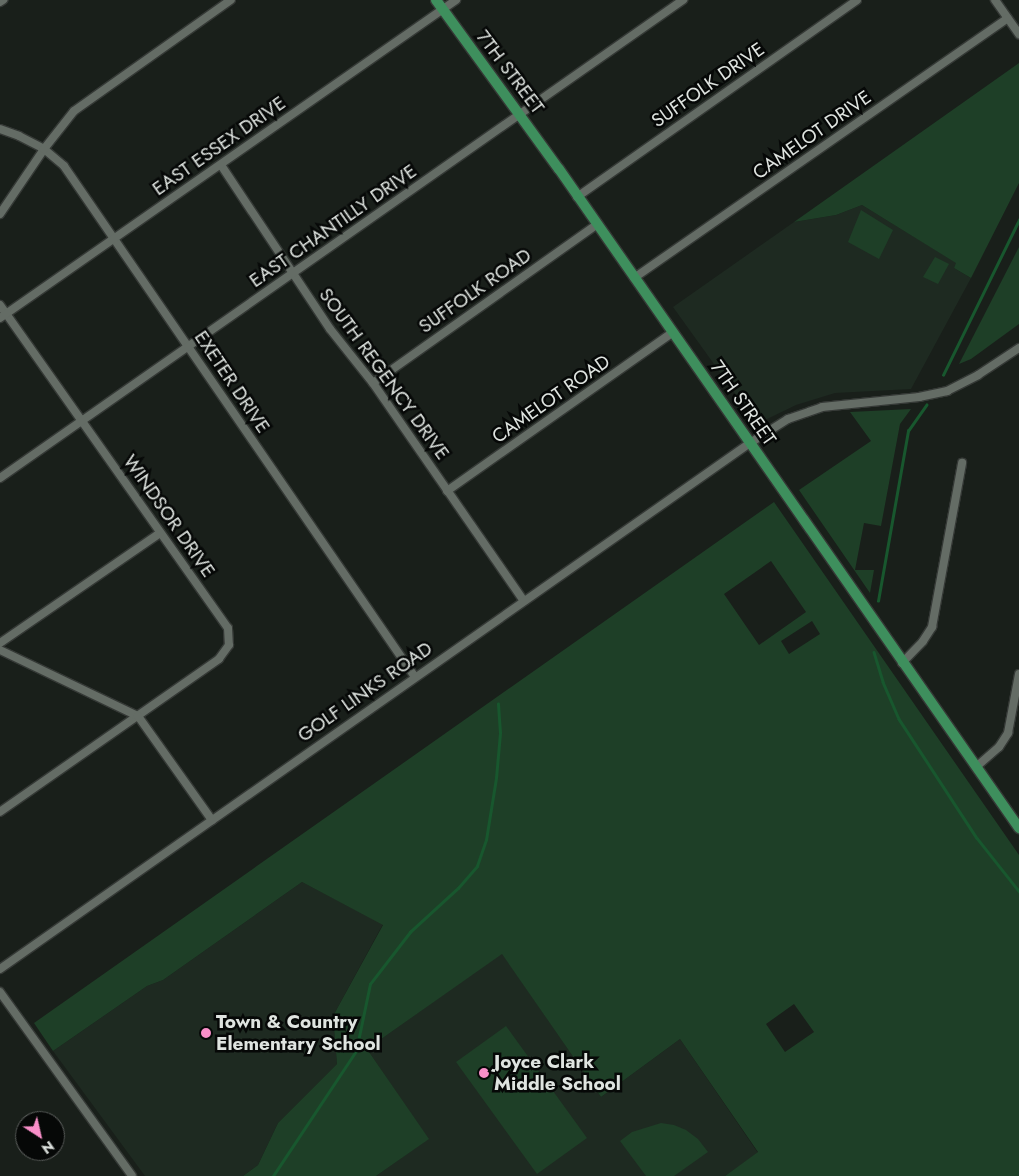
<!DOCTYPE html>
<html>
<head>
<meta charset="utf-8">
<style>
  body { margin:0 }
  #map { position:relative; width:1019px; height:1176px; overflow:hidden; background:#191f1a; font-family:Jost,sans-serif }
  div>[style] { position:absolute }
  .built>* { inset:0; background:#1e2a21 }
  .green>* { inset:0; background:#1e3f27 }
  .stream>* { height:2.5px; margin:-1.25px; padding:0 1.25px; transform-origin:1.25px; border-radius:1.25px; background:#18572e }
  .roads { filter:drop-shadow(1px 0 #353936) drop-shadow(-1px 0 #353936) drop-shadow(0 1px #353936) drop-shadow(0 -1px #353936) }
  .minor>* { height:8px; margin:-4px; padding:0 4px; transform-origin:4px; border-radius:4px; background:#646c65 }
  .major>* { height:10px; margin:-5px; padding:0 5px; transform-origin:5px; border-radius:5px; background:#3e8f5d }
  .dots>* { width:14px; height:14px; translate:-50% -50%; box-sizing:border-box; border:2px solid #060807; border-radius:50% }
  span { translate:-50% -50%; white-space:nowrap; text-align:center; line-height:1.15; -webkit-text-stroke:5px #060807; paint-order:stroke }
  .street-label { font-size:19px; color:#dfe4e0 }
  .poi-label { font-size:19px; color:#dfe4e0; font-weight:700 }
  .left { translate:0 -50%; text-align:left }
  .north { position:absolute; left:15px; top:1111px; width:50px; height:50px; box-sizing:border-box; background:#060807; border:1px solid #5d605e; border-radius:50%; rotate:145deg; font-size:14px; font-weight:700; line-height:20px; text-align:center; color:#dfe4e0 }
  .north::after { content:''; display:block; margin:auto; width:18px; height:22px; background:#f98fc9; clip-path:polygon(50% 0,100% 100%,50% 72%,0 100%) }
</style>
</head>
<body>
<div id="map">
  <div class="built">
    <div style="clip-path:polygon(862px 205px,957px 263px,954px 268px,971px 278px,911px 389px,835px 393px,796px 405px,757px 424px,673px 307px,794px 222px,836px 215px)"></div>
    <div style="clip-path:polygon(302px 882px,383px 924px,333px 1016px,337px 1064px,278px 1123px,258px 1165px,243px 1176px,145px 1176px,53px 1051px,147px 986px,163px 980px)"></div>
    <div style="clip-path:polygon(502px 953px,601px 1097px,680px 1039px,758px 1153px,725px 1176px,376px 1176px,428px 1139px,367px 1049px)"></div>
  </div>
  <div class="green">
    <div style="clip-path:polygon(1019px 63px,1019px 183px,971px 278px,954px 268px,956px 263px,862px 205px,836px 215px,794px 222px)"></div>
    <div style="clip-path:polygon(861px 210px,893px 230px,879px 259px,848px 242px)"></div>
    <div style="clip-path:polygon(1019px 247px,1019px 324px,971px 359px,959px 364px)"></div>
    <div style="clip-path:polygon(935px 257px,949px 264px,938px 284px,923px 277px)"></div>
    <div style="clip-path:polygon(911px 409px,900px 424px,881px 526px,864px 523px,855px 570px,874px 570px,870px 593px,799px 490px,871px 441px,850px 412px)"></div>
    <div style="clip-path:polygon(evenodd,774px 502px,1019px 855px,1019px 1176px,725px 1176px,758px 1152px,680px 1039px,601px 1097px,502px 954px,367px 1049px,429px 1139px,376px 1176px,243px 1176px,258px 1165px,278px 1123px,337px 1064px,333px 1016px,383px 925px,302px 882px,163px 980px,147px 986px,53px 1051px,34px 1023px,774px 502px,771px 561px,806px 612px,759px 645px,724px 594px,771px 561px,774px 502px,812px 621px,820px 634px,789px 654px,781px 641px,812px 621px,774px 502px,794px 1004px,814px 1032px,785px 1052px,766px 1024px,794px 1004px)"></div>
    <div style="clip-path:polygon(506px 1026px,587px 1138px,537px 1174px,456px 1062px)"></div>
    <div style="clip-path:polygon(661px 1123px,674px 1125px,686px 1130px,698px 1139px,708px 1152px,674px 1176px,646px 1176px,620px 1141px,632px 1132px)"></div>
  </div>
  <div class="stream">
    <div style="left:943px;top:375px;width:173px;rotate:-63.9deg"></div>
    <div style="left:878px;top:601px;width:173px;rotate:-80deg"></div>
    <div style="left:908px;top:431px;width:32px;rotate:-55deg"></div>
    <div style="left:874px;top:652px;width:31px;rotate:73deg"></div>
    <div style="left:883px;top:682px;width:40px;rotate:66.6deg"></div>
    <div style="left:899px;top:719px;width:142px;rotate:56.8deg"></div>
    <div style="left:977px;top:838px;width:68px;rotate:51.6deg"></div>
    <div style="left:273px;top:1176px;width:150px;rotate:-56.4deg"></div>
    <div style="left:356px;top:1051px;width:68px;rotate:-78.2deg"></div>
    <div style="left:370px;top:984px;width:66px;rotate:-52.4deg"></div>
    <div style="left:410px;top:932px;width:65px;rotate:-42.5deg"></div>
    <div style="left:458px;top:888px;width:29px;rotate:-49deg"></div>
    <div style="left:477px;top:866px;width:28px;rotate:-71deg"></div>
    <div style="left:486px;top:840px;width:63px;rotate:-80.8deg"></div>
    <div style="left:496px;top:778px;width:45px;rotate:-84.9deg"></div>
    <div style="left:500px;top:733px;width:29px;rotate:-94deg"></div>
  </div>
  <div class="roads">
    <div class="minor">
      <div style="left:995px;top:0;width:42px;rotate:54.8deg"></div>
      <div style="left:0;top:2px;width:4px;rotate:-34deg"></div>
      <div style="left:0;top:129px;width:20px;rotate:20deg"></div>
      <div style="left:19px;top:136px;width:28px;rotate:27deg"></div>
      <div style="left:44px;top:149px;width:26px;rotate:40deg"></div>
      <div style="left:64px;top:166px;width:620px;rotate:55.52deg"></div>
      <div style="left:221px;top:165px;width:197px;rotate:56.4deg"></div>
      <div style="left:330px;top:329px;width:69px;rotate:51.5deg"></div>
      <div style="left:373px;top:383px;width:265px;rotate:55.3deg"></div>
      <div style="left:577px;top:197px;width:342px;rotate:-35.1deg"></div>
      <div style="left:0;top:214px;width:78px;rotate:-55.9deg"></div>
      <div style="left:44px;top:149px;width:48px;rotate:-51.7deg"></div>
      <div style="left:74px;top:111px;width:192px;rotate:-35.3deg"></div>
      <div style="left:634px;top:278px;width:455px;rotate:-34.8deg"></div>
      <div style="left:0;top:305px;width:395px;rotate:54.8deg"></div>
      <div style="left:228px;top:628px;width:17px;rotate:87deg"></div>
      <div style="left:229px;top:645px;width:17px;rotate:126deg"></div>
      <div style="left:219px;top:659px;width:267px;rotate:145.1deg"></div>
      <div style="left:0;top:318px;width:556px;rotate:-34.89deg"></div>
      <div style="left:373px;top:383px;width:273px;rotate:-35.3deg"></div>
      <div style="left:0;top:478px;width:834px;rotate:-34.99deg"></div>
      <div style="left:447px;top:491px;width:275px;rotate:-35.1deg"></div>
      <div style="left:0;top:643px;width:194px;rotate:-34.5deg"></div>
      <div style="left:0;top:650px;width:153px;rotate:25.6deg"></div>
      <div style="left:138px;top:716px;width:128px;rotate:54.6deg"></div>
      <div style="left:902px;top:663px;width:30px;rotate:-46deg"></div>
      <div style="left:923px;top:641px;width:17px;rotate:-57deg"></div>
      <div style="left:932px;top:627px;width:167px;rotate:-79.6deg"></div>
      <div style="left:976px;top:767px;width:30px;rotate:-41deg"></div>
      <div style="left:999px;top:747px;width:17px;rotate:-57deg"></div>
      <div style="left:1008px;top:733px;width:60px;rotate:-79.4deg"></div>
      <div style="left:0;top:969px;width:916px;rotate:-35.04deg"></div>
      <div style="left:750px;top:443px;width:45px;rotate:-32.3deg"></div>
      <div style="left:788px;top:419px;width:36px;rotate:-19deg"></div>
      <div style="left:822px;top:407px;width:98px;rotate:-5.9deg"></div>
      <div style="left:919px;top:397px;width:29px;rotate:-12deg"></div>
      <div style="left:947px;top:391px;width:35px;rotate:-27deg"></div>
      <div style="left:978px;top:375px;width:49px;rotate:-33.4deg"></div>
      <div style="left:0;top:992px;width:226px;rotate:54.3deg"></div>
    </div>
    <div class="major">
      <div style="left:436px;top:0;width:209px;rotate:54deg"></div>
      <div style="left:559px;top:169px;width:804px;rotate:55.08deg"></div>
    </div>
  </div>
  <div class="dots">
    <div style="left:206px;top:1033px;background:#f98fc9"></div>
    <div style="left:484px;top:1073px;background:#f98fc9"></div>
  </div>
  <div class="street-label">
    <span style="left:510px;top:72px;rotate:53deg">7TH STREET</span>
    <span style="left:708px;top:85px;rotate:-35deg">SUFFOLK DRIVE</span>
    <span style="left:812px;top:135px;rotate:-35deg">CAMELOT DRIVE</span>
    <span style="left:219px;top:146px;rotate:-35deg">EAST ESSEX DRIVE</span>
    <span style="left:333px;top:226px;rotate:-35deg">EAST CHANTILLY DRIVE</span>
    <span style="left:475px;top:291px;rotate:-35deg">SUFFOLK ROAD</span>
    <span style="left:384px;top:374px;rotate:54deg">SOUTH REGENCY DRIVE</span>
    <span style="left:232px;top:382px;rotate:56deg">EXETER DRIVE</span>
    <span style="left:551px;top:399px;rotate:-35deg">CAMELOT ROAD</span>
    <span style="left:743px;top:403px;rotate:55deg">7TH STREET</span>
    <span style="left:169px;top:516px;rotate:55deg">WINDSOR DRIVE</span>
    <span style="left:365px;top:692px;rotate:-35deg">GOLF LINKS ROAD</span>
  </div>
  <div class="poi-label">
    <span class="left" style="left:216px;top:1033px">Town &amp; Country<br>Elementary School</span>
    <span class="left" style="left:494px;top:1073px">Joyce Clark<br>Middle School</span>
  </div>
  <div class="north">N</div>
</div>
</body>
</html>
